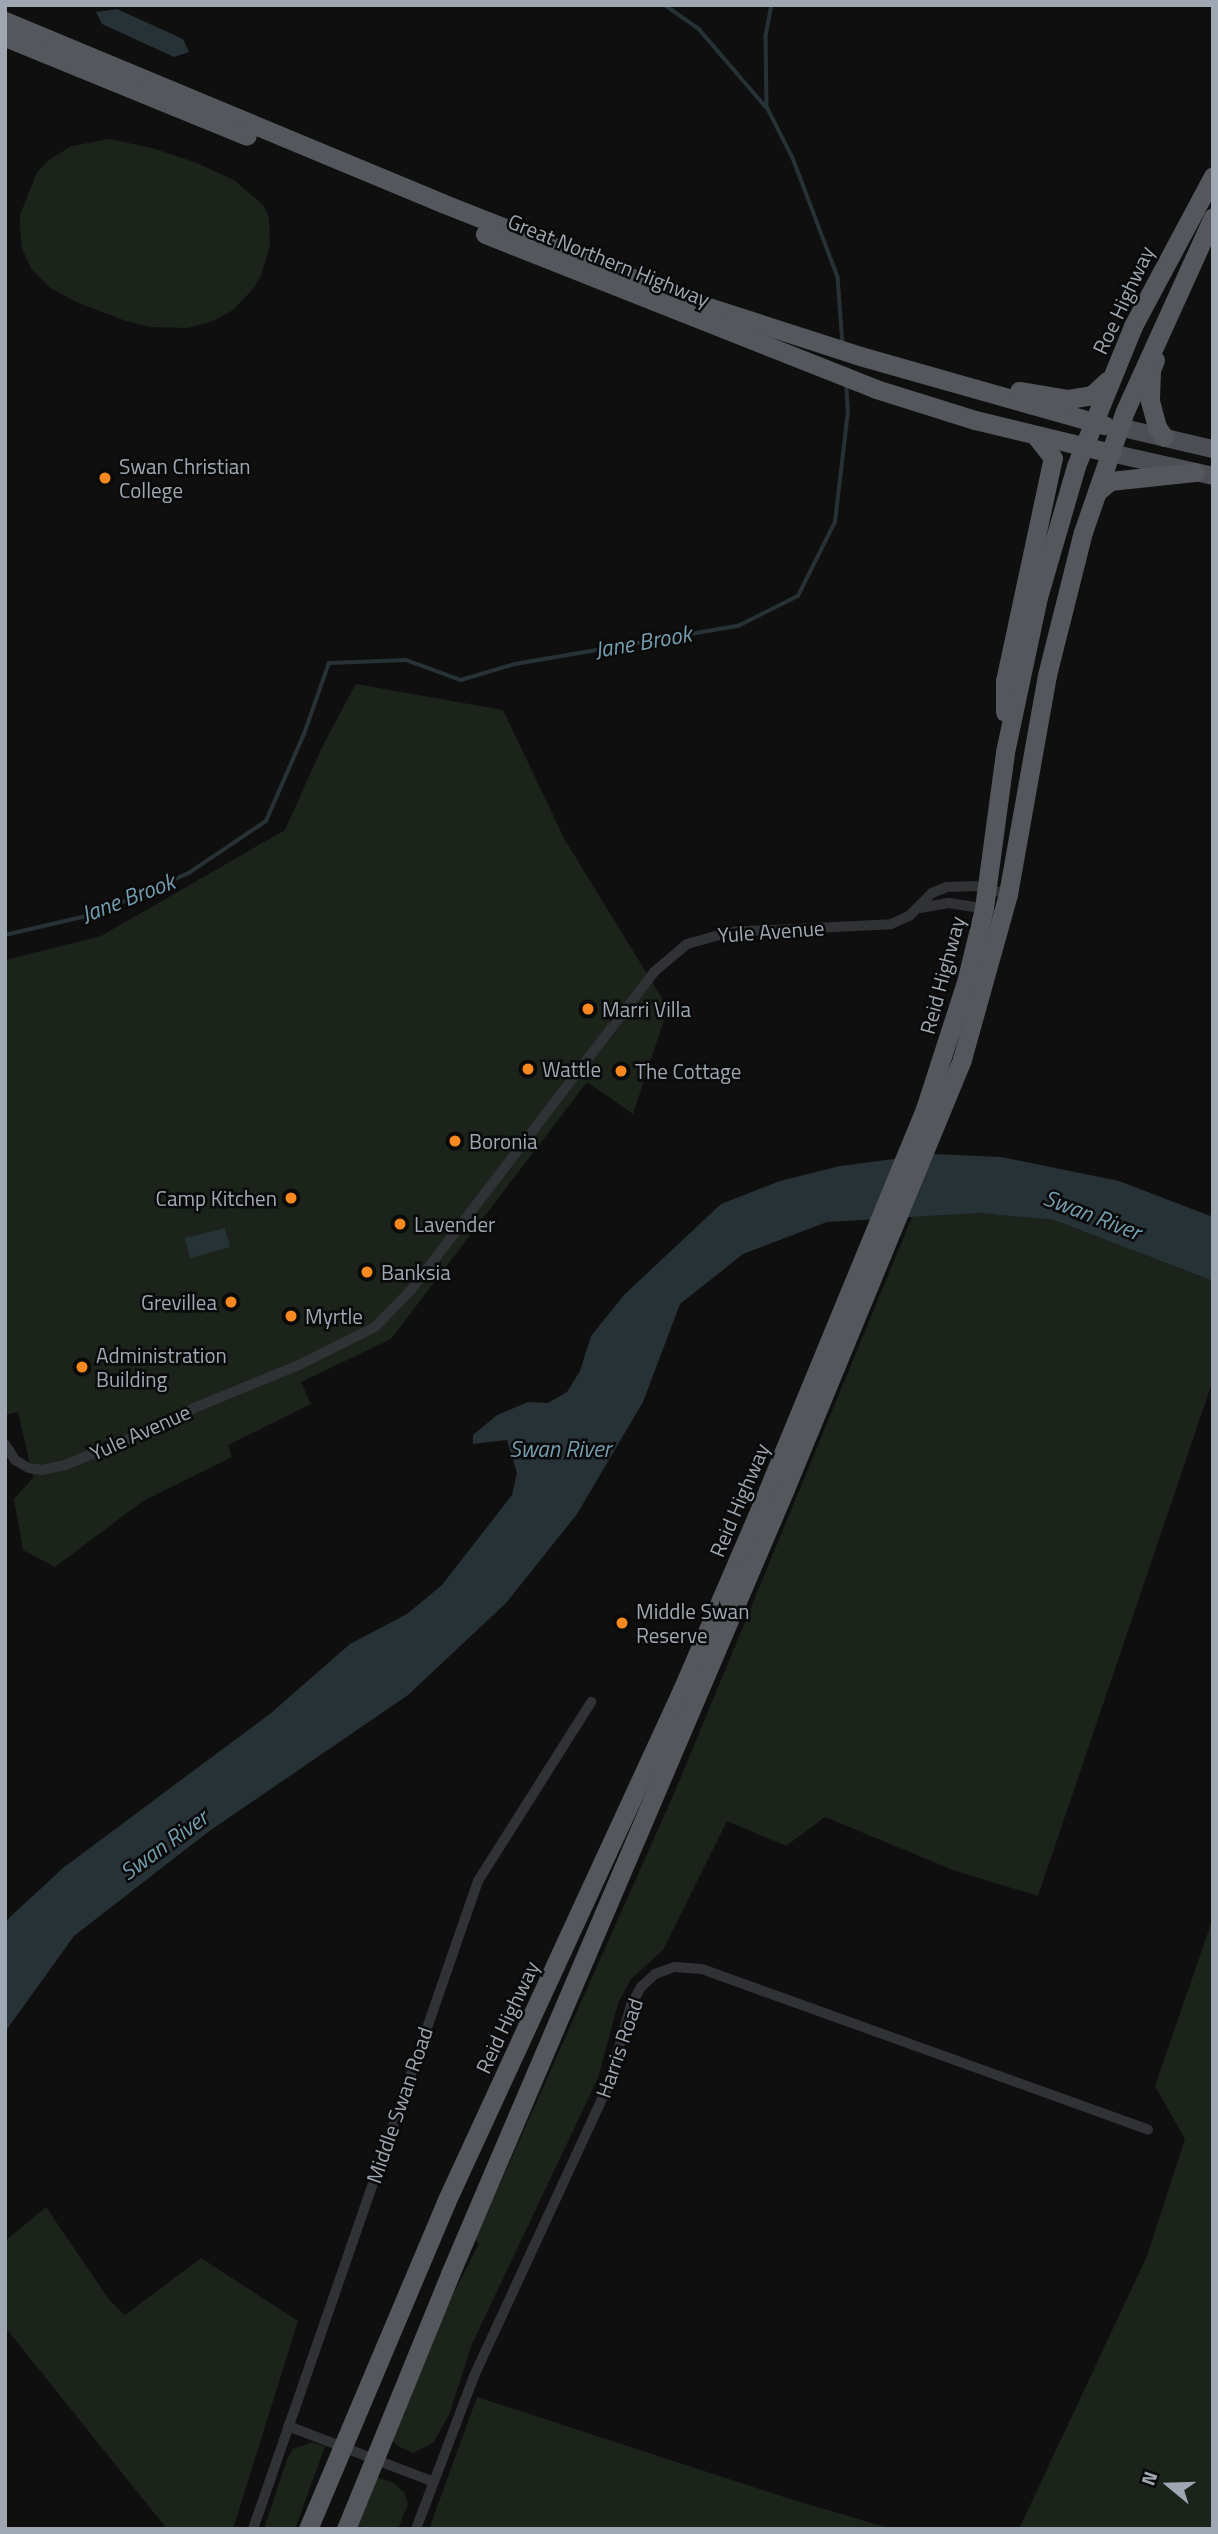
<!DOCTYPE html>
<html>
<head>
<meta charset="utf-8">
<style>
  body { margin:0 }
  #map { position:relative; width:1218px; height:2534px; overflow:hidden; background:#0f0f10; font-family:"Titillium Web",sans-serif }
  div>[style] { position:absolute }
  .green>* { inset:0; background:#1b231b }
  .water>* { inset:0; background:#273236 }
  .stream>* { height:3.5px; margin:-1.75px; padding:0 1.75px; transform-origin:1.75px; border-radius:1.75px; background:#273236 }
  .minor>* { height:10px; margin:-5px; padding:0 5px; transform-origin:5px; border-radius:5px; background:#303235 }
  .primary>* { height:18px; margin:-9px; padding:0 9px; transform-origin:9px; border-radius:9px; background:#4c4f54 }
  .trunk>* { height:19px; margin:-9.5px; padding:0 9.5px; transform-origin:9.5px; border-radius:9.5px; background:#54585d }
  .dots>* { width:19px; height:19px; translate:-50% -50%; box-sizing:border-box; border:4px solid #0a0a0b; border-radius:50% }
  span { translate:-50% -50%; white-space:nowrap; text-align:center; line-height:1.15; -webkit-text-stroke:5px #0a0a0b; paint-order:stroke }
  .street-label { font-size:21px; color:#9fa8b2 }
  .poi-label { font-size:21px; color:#9fa8b2 }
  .left { translate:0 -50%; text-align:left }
  .right { translate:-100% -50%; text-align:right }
  .water-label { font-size:23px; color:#749eaf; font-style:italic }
  .frame { position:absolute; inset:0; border:7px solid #9fa8b2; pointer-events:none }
  .north { position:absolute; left:1134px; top:2450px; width:70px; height:70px; -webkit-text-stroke:5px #0a0a0b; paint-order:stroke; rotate:289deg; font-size:19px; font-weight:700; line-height:28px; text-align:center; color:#9fa8b2 }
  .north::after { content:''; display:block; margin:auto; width:24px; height:32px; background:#9fa8b2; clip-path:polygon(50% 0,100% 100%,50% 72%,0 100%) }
</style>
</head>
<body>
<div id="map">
  <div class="green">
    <div style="clip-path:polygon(109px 139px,152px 148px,197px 163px,234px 180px,264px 206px,269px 218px,270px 246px,261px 276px,253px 289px,233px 310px,213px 321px,188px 328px,150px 327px,126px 321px,76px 302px,49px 287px,32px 270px,22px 249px,20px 227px,20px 215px,37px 172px,50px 159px,72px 146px)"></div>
    <div style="clip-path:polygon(356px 684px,503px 710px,565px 840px,668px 1008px,633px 1114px,587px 1082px,391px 1339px,301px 1382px,311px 1404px,228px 1445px,232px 1457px,143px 1501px,55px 1567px,23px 1550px,14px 1499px,33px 1478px,18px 1412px,5px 1415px,5px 960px,101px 936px,285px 830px,324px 743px)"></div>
    <div style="clip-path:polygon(979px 1213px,1054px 1220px,1213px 1281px,1213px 1380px,1038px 1896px,953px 1870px,825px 1817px,786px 1846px,727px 1821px,663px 1950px,631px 1979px,618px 2003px,598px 2078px,472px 2344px,449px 2415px,433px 2443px,413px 2453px,398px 2446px,392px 2440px,433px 2332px,479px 2244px,475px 2240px,676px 1789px,912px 1217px)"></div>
    <div style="clip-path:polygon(1213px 1918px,1213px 2529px,1019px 2529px,1147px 2256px,1185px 2139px,1155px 2086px)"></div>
    <div style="clip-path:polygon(46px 2207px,110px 2301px,125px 2315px,201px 2258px,298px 2321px,233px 2529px,167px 2529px,5px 2327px,5px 2241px)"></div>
    <div style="clip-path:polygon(477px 2397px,787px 2498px,892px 2529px,429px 2529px)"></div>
    <div style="clip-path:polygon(313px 2442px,325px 2447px,295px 2529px,264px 2529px,287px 2459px,293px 2449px)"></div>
    <div style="clip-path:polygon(375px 2477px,392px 2482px,404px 2492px,408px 2504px,398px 2529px,354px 2529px)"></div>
  </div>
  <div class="water">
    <div style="clip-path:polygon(117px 9px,183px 39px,189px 52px,174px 57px,102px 24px,96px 12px)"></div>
    <div style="clip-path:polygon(933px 1154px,1001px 1157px,1119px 1181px,1213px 1217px,1213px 1281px,1054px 1220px,979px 1213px,827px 1222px,743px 1254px,680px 1304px,643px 1402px,577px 1514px,506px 1603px,408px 1695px,208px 1832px,74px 1936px,5px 2032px,5px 1924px,10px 1917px,63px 1868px,271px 1713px,350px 1644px,407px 1614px,442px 1585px,512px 1495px,517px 1473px,507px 1440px,473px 1444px,473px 1435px,497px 1415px,528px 1402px,548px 1403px,567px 1392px,580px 1371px,591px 1336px,624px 1295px,721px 1204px,780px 1181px,840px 1166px)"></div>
    <div style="clip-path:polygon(225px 1228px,230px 1247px,190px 1258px,185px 1238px)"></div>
  </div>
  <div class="stream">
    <div style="left:665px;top:5px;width:42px;rotate:35.2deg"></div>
    <div style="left:699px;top:29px;width:103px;rotate:49.3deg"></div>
    <div style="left:772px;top:5px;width:31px;rotate:101deg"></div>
    <div style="left:766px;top:35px;width:72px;rotate:89.2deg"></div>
    <div style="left:767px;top:107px;width:57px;rotate:63deg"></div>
    <div style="left:793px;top:158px;width:127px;rotate:69.3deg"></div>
    <div style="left:838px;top:277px;width:68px;rotate:85.8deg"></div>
    <div style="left:5px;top:935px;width:92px;rotate:-13.1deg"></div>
    <div style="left:95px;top:914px;width:103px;rotate:-23.6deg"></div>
    <div style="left:189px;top:873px;width:93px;rotate:-34deg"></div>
    <div style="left:266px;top:821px;width:95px;rotate:-66.4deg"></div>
    <div style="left:304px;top:734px;width:75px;rotate:-70.6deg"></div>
    <div style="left:329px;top:663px;width:77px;rotate:-2.2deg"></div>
    <div style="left:406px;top:660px;width:59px;rotate:20deg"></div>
    <div style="left:461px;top:680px;width:56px;rotate:-16.5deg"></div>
    <div style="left:515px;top:664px;width:226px;rotate:-9.7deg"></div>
    <div style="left:738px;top:626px;width:67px;rotate:-26.6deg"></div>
    <div style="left:798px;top:596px;width:83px;rotate:-63.4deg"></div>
    <div style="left:835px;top:522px;width:111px;rotate:-83.3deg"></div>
    <div style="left:848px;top:412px;width:28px;rotate:-94deg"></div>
  </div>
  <div class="minor">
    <div style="left:920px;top:908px;width:29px;rotate:-10deg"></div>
    <div style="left:949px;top:903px;width:37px;rotate:9deg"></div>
    <div style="left:5px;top:1444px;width:19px;rotate:58deg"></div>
    <div style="left:15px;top:1460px;width:16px;rotate:30deg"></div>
    <div style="left:29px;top:1468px;width:13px;rotate:9deg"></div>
    <div style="left:42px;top:1470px;width:24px;rotate:-12deg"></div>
    <div style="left:65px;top:1465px;width:124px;rotate:-22.2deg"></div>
    <div style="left:180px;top:1418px;width:17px;rotate:-36deg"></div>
    <div style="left:194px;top:1408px;width:113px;rotate:-22.3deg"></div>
    <div style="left:299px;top:1365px;width:85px;rotate:-26.6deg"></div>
    <div style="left:375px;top:1327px;width:52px;rotate:-45.8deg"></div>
    <div style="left:411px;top:1290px;width:400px;rotate:-52.6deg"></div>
    <div style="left:654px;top:972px;width:43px;rotate:-40.3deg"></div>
    <div style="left:687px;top:944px;width:45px;rotate:-15.6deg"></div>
    <div style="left:730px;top:932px;width:161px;rotate:-2.8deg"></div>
    <div style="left:891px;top:924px;width:20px;rotate:-24deg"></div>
    <div style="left:909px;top:916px;width:33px;rotate:-45deg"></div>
    <div style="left:932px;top:893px;width:16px;rotate:-22deg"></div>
    <div style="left:947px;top:887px;width:28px;rotate:-2deg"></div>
    <div style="left:975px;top:886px;width:34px;rotate:14deg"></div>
    <div style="left:288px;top:2426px;width:156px;rotate:21deg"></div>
    <div style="left:253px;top:2529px;width:686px;rotate:-70.85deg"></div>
    <div style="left:478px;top:1881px;width:212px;rotate:-57.7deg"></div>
    <div style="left:416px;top:2529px;width:164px;rotate:-69.2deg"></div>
    <div style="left:474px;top:2376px;width:319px;rotate:-65.2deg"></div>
    <div style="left:608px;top:2086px;width:84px;rotate:-74.1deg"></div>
    <div style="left:631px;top:2005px;width:21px;rotate:-61deg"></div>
    <div style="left:641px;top:1987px;width:19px;rotate:-43deg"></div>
    <div style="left:655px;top:1974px;width:20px;rotate:-20deg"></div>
    <div style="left:674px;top:1967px;width:28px;rotate:4deg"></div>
    <div style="left:702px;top:1969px;width:474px;rotate:19.8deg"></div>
  </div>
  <div class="primary">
    <div style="left:1119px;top:427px;width:97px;rotate:13.2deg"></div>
    <div style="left:1111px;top:453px;width:105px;rotate:12.7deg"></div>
  </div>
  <div class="trunk">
    <div style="left:5px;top:21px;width:473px;rotate:22.6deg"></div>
    <div style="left:442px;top:203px;width:270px;rotate:21.5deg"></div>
    <div style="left:693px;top:302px;width:176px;rotate:17.9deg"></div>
    <div style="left:860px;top:356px;width:254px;rotate:15.8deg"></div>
    <div style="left:5px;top:37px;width:261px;rotate:22.2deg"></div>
    <div style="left:485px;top:234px;width:421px;rotate:21.6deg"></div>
    <div style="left:876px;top:389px;width:104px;rotate:17.4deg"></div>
    <div style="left:975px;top:420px;width:140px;rotate:13.6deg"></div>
    <div style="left:1155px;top:360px;width:11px;rotate:112deg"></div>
    <div style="left:1151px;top:370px;width:31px;rotate:92deg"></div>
    <div style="left:1150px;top:401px;width:27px;rotate:75deg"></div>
    <div style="left:1157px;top:427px;width:12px;rotate:55deg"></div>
    <div style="left:1019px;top:391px;width:50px;rotate:9.3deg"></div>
    <div style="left:1068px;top:399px;width:24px;rotate:-9deg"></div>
    <div style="left:1092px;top:395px;width:21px;rotate:-43deg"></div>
    <div style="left:1097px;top:492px;width:17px;rotate:-40deg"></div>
    <div style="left:1110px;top:481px;width:85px;rotate:-6deg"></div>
    <div style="left:1005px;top:712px;width:31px;rotate:-90deg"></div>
    <div style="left:1005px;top:681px;width:228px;rotate:-77.9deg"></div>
    <div style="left:1053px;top:458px;width:28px;rotate:-128deg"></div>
    <div style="left:308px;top:2529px;width:355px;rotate:-67.1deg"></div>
    <div style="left:446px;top:2202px;width:564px;rotate:-65.25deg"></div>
    <div style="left:682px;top:1690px;width:218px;rotate:-66.7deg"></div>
    <div style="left:768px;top:1490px;width:412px;rotate:-67.6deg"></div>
    <div style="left:925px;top:1109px;width:133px;rotate:-72.1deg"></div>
    <div style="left:966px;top:982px;width:76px;rotate:-76.3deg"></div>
    <div style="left:984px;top:908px;width:157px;rotate:-82.3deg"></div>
    <div style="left:1005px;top:752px;width:158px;rotate:-78deg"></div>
    <div style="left:1038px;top:597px;width:136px;rotate:-73.8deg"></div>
    <div style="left:1076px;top:466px;width:151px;rotate:-67.8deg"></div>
    <div style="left:1133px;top:326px;width:170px;rotate:-61.9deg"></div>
    <div style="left:346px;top:2529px;width:275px;rotate:-67.8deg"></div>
    <div style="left:450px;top:2274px;width:853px;rotate:-66.89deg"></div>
    <div style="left:785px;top:1489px;width:465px;rotate:-67.6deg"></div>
    <div style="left:962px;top:1059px;width:171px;rotate:-74.4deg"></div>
    <div style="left:1008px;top:894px;width:222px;rotate:-79.9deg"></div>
    <div style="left:1047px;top:675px;width:147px;rotate:-75.9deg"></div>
    <div style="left:1083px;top:532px;width:128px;rotate:-70.9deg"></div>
    <div style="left:1125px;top:411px;width:213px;rotate:-65.6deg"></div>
  </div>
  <div class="dots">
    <div style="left:105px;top:478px;background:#f78920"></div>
    <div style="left:588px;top:1009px;background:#f78920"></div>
    <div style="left:528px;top:1069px;background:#f78920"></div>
    <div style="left:621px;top:1071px;background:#f78920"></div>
    <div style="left:455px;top:1141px;background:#f78920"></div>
    <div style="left:291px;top:1198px;background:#f78920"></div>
    <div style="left:400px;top:1224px;background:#f78920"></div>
    <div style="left:367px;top:1272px;background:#f78920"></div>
    <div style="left:231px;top:1302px;background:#f78920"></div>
    <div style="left:291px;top:1316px;background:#f78920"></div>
    <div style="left:82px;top:1367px;background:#f78920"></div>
    <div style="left:622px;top:1623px;background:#f78920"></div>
  </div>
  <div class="street-label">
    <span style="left:609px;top:260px;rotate:22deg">Great Northern Highway</span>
    <span style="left:1123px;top:300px;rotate:-65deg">Roe Highway</span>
    <span style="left:771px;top:931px;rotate:-4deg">Yule Avenue</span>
    <span style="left:942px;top:975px;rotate:-75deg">Reid Highway</span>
    <span style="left:140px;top:1432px;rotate:-24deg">Yule Avenue</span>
    <span style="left:739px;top:1500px;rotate:-67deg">Reid Highway</span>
    <span style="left:507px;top:2017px;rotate:-65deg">Reid Highway</span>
    <span style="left:619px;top:2048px;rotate:-71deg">Harris Road</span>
    <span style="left:399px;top:2105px;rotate:-71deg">Middle Swan Road</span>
  </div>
  <div class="poi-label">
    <span class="left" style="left:119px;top:478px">Swan Christian<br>College</span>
    <span class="left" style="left:602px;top:1009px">Marri Villa</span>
    <span class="left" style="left:542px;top:1069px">Wattle</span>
    <span class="left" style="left:635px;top:1071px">The Cottage</span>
    <span class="left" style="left:469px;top:1141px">Boronia</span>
    <span class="right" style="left:277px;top:1198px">Camp Kitchen</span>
    <span class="left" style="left:414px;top:1224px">Lavender</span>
    <span class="left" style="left:381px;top:1272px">Banksia</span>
    <span class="right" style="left:217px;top:1302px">Grevillea</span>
    <span class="left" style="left:305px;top:1316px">Myrtle</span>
    <span class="left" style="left:96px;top:1367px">Administration<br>Building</span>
    <span class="left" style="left:636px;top:1623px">Middle Swan<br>Reserve</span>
  </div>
  <div class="water-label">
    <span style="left:643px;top:642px;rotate:-10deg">Jane Brook</span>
    <span style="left:128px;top:898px;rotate:-21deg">Jane Brook</span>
    <span style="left:1092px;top:1215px;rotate:21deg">Swan River</span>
    <span style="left:560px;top:1449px">Swan River</span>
    <span style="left:164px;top:1845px;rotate:-36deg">Swan River</span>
  </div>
  <div class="frame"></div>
  <div class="north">N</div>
</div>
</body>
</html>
